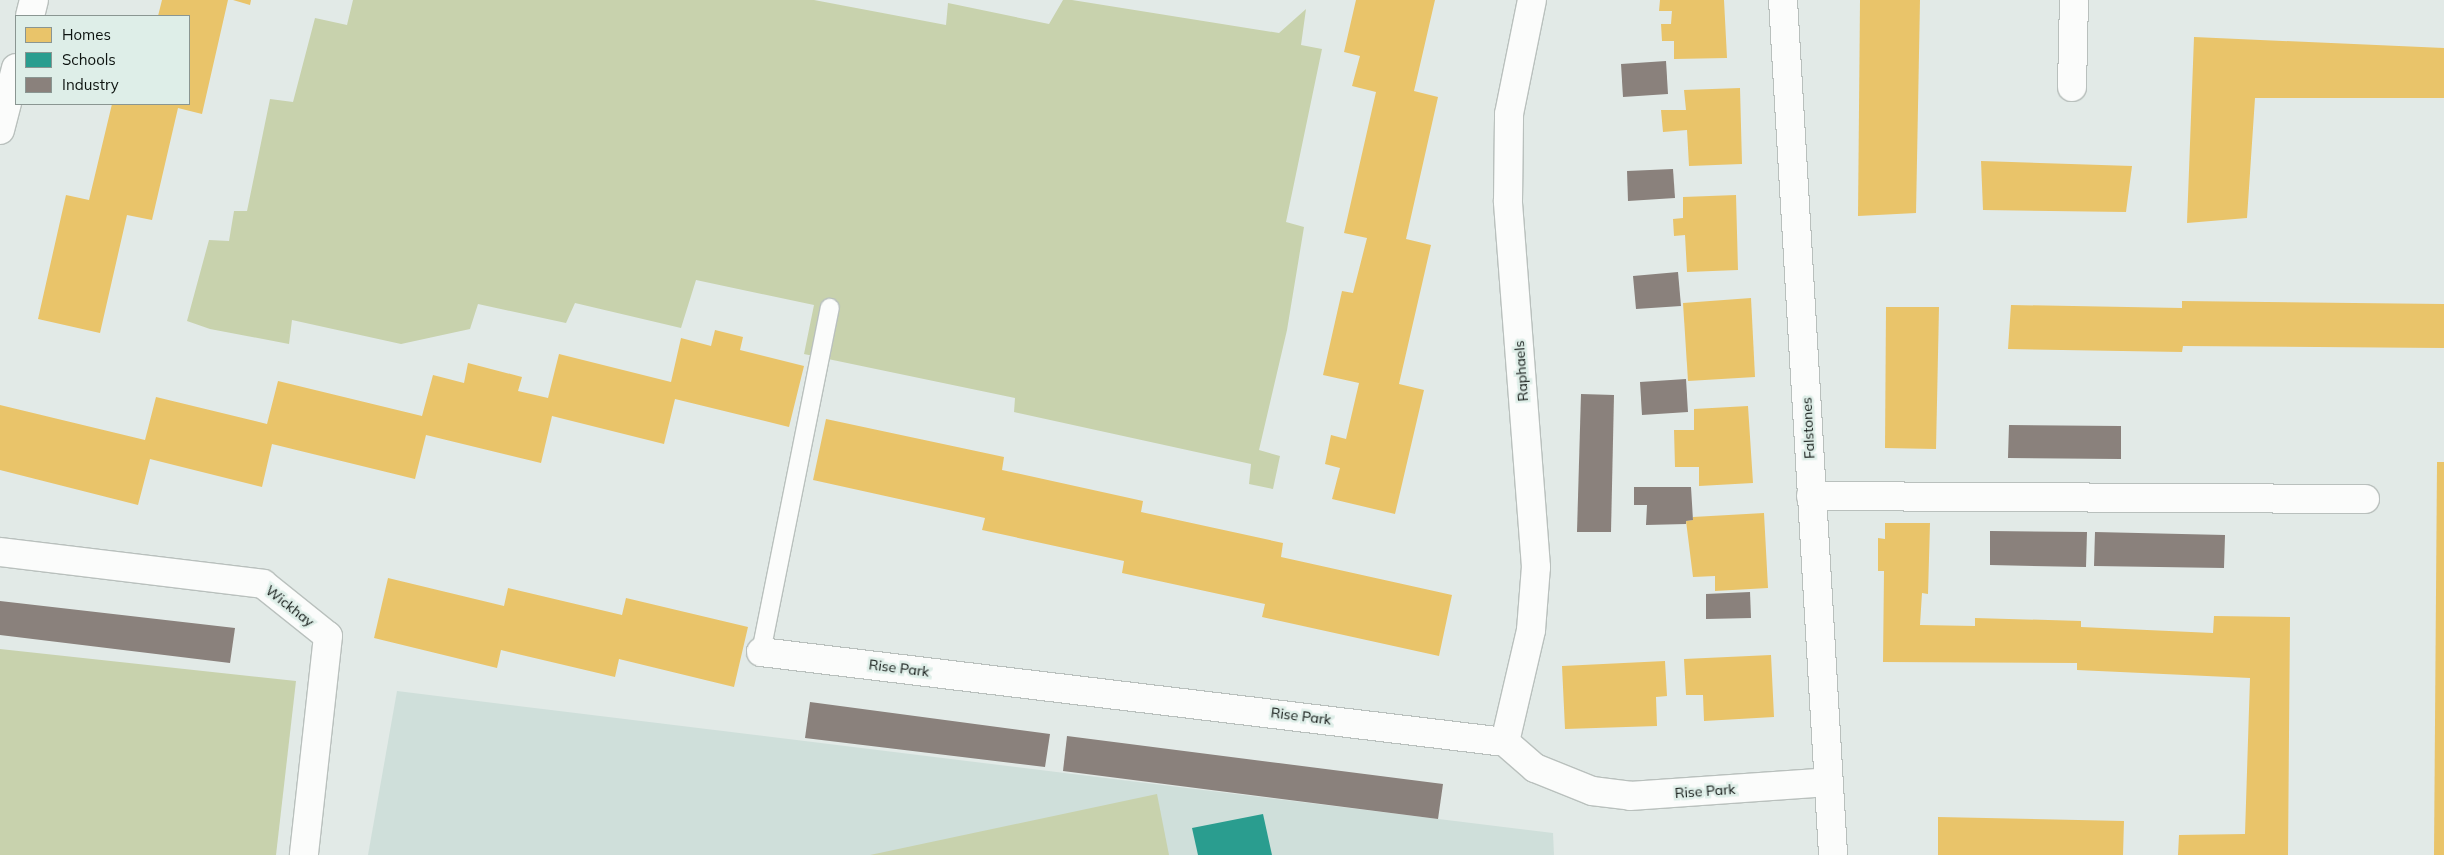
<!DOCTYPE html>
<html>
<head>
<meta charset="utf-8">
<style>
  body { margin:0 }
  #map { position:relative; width:2444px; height:855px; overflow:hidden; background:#e2eae7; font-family:Mulish,sans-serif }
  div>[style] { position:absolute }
  .built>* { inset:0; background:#cfdfda }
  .green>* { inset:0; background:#c8d2ad }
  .homes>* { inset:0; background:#e9c46a }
  .schools>* { inset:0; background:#2a9d8f }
  .industry>* { inset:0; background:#8a817c }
  .roads { filter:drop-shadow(1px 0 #b9c0bd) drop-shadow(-1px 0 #b9c0bd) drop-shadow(0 1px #b9c0bd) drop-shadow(0 -1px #b9c0bd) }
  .service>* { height:18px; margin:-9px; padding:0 9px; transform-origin:9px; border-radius:9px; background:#fbfcfb }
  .minor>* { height:28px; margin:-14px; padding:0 14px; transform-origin:14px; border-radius:14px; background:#fbfcfb }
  span { translate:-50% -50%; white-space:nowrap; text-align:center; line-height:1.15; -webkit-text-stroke:5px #deeee8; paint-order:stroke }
  .street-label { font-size:14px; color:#0d1310 }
  .legend { position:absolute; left:15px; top:15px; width:175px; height:90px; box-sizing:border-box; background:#deeee8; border:1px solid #8a9692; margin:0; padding:6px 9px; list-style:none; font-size:15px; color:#0d1310 }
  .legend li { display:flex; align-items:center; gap:10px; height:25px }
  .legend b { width:25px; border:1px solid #8a9692 }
</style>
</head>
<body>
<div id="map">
  <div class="built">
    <div style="clip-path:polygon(397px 691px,1553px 833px,1554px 855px,368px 855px)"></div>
  </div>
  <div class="green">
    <div style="clip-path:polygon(353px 0,814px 0,946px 25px,948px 3px,1049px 24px,1063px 0,1072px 0,1279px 33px,1306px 9px,1301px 45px,1322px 49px,1286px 222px,1304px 227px,1287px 330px,1259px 450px,1280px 456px,1273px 489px,1249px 484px,1251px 464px,1014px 412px,1015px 398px,804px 354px,814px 305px,696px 280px,681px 328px,575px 303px,566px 323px,478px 304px,470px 329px,401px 344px,292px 320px,289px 344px,210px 329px,187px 321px,209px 240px,229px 241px,234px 211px,247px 211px,270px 99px,293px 102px,315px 18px,347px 25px)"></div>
    <div style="clip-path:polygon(0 649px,296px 681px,276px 855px,0 855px)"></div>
    <div style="clip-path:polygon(1157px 794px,1169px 855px,870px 855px)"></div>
  </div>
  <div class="homes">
    <div style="clip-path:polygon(162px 0,228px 0,202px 114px,178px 108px,152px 220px,127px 215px,100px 333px,38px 319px,66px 195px,89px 200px,112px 104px,189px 104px,189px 16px,158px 16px)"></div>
    <div style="clip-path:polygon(233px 0,251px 0,250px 5px)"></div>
    <div style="clip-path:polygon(1356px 0,1435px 0,1414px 91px,1438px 97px,1406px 239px,1431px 245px,1399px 384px,1424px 390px,1395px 514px,1332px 499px,1340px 468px,1325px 464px,1331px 435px,1346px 439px,1359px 383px,1323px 375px,1342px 291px,1353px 293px,1367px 238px,1344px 233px,1376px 92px,1352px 86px,1360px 56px,1344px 52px)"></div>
    <div style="clip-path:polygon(1660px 0,1724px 0,1727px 58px,1674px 59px,1674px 41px,1662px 41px,1661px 24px,1671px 24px,1672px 11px,1659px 11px)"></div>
    <div style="clip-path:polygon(1860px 0,1920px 0,1916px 213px,1858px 216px)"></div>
    <div style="clip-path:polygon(2194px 37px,2444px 48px,2444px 98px,2255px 98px,2247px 218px,2187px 223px)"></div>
    <div style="clip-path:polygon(1740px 88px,1742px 164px,1689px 166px,1687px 130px,1663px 132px,1661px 110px,1686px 110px,1684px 90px)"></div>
    <div style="clip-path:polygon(1981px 161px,2132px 166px,2126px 212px,1983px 210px)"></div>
    <div style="clip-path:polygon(1736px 195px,1738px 270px,1687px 272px,1685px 235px,1674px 236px,1673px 219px,1683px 218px,1683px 197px)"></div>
    <div style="clip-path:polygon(1751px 298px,1755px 377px,1688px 381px,1683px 303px)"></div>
    <div style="clip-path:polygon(2182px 301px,2444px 304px,2444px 348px,2183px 346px,2182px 352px,2008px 349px,2011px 305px,2182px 308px)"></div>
    <div style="clip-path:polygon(1886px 307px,1939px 307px,1936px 449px,1885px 448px)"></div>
    <div style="clip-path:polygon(715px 330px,743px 337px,740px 350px,804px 366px,789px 427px,675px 399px,664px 444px,552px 416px,541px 463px,426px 435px,415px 479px,272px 444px,262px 487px,150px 459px,138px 505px,0 470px,0 405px,145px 440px,156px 397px,267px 424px,278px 381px,422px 416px,433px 375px,464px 383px,468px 363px,522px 377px,518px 391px,548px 398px,559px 354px,671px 382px,681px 338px,711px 346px)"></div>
    <div style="clip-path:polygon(1748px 406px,1753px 483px,1699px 486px,1699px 467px,1675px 467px,1674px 430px,1694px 430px,1694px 409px)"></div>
    <div style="clip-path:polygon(826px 419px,1004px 457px,1002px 470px,1143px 501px,1141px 512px,1283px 543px,1281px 557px,1452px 595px,1439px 656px,1262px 617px,1265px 604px,1122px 573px,1124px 561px,982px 530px,985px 518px,813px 480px)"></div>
    <div style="clip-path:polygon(2437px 462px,2444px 462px,2444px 855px,2434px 855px)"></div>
    <div style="clip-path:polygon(1764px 513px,1768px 588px,1715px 591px,1715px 576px,1693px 577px,1686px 521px,1693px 520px,1693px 517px)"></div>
    <div style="clip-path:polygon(1885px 523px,1930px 523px,1928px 594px,1922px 593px,1920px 625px,1975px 626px,1975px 618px,2081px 621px,2081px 627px,2213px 633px,2214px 616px,2290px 617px,2288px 855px,2178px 855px,2179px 835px,2245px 834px,2250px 678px,2077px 670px,2077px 663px,1883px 662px,1884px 571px,1878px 571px,1878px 538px,1885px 539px)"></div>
    <div style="clip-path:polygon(388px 578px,504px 606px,508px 588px,622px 615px,626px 598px,748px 627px,734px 687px,619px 659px,615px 677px,501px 650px,497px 668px,374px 638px)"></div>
    <div style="clip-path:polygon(1771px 655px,1774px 717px,1704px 721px,1703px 695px,1686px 695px,1684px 659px)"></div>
    <div style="clip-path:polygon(1665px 661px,1667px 696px,1656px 697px,1657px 726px,1565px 729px,1562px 666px)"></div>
    <div style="clip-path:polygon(1938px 817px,2124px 821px,2123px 855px,1938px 855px)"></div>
  </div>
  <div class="schools">
    <div style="clip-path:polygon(1263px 814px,1272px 855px,1198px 855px,1192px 828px)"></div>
  </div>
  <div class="industry">
    <div style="clip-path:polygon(1666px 61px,1668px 94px,1623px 97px,1621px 64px)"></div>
    <div style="clip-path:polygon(1673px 169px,1675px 198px,1628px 201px,1627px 171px)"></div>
    <div style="clip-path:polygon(1678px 272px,1681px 306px,1636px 309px,1633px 276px)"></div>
    <div style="clip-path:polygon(1686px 379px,1688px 412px,1642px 415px,1640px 382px)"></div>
    <div style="clip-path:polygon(1581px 394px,1614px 395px,1611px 532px,1577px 532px)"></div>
    <div style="clip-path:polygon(2009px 425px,2121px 426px,2121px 459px,2008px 458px)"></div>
    <div style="clip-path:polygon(1634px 487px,1691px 487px,1693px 520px,1686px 521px,1686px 524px,1646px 525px,1647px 505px,1634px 505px)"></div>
    <div style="clip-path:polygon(1990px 531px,2087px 532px,2086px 567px,1990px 565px)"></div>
    <div style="clip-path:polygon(2095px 532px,2225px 535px,2224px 568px,2094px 566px)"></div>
    <div style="clip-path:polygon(1750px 592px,1751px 618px,1706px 619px,1706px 594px)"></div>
    <div style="clip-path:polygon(0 601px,235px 628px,230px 663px,0 635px)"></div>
    <div style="clip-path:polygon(810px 702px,1050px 734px,1045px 767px,805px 738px)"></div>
    <div style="clip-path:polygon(1067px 736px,1443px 784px,1438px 819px,1063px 771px)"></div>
  </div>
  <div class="roads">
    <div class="service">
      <div style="left:761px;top:652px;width:351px;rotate:-78.7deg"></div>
    </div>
    <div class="minor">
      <div style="left:1783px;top:0;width:856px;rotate:86.65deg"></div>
      <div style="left:30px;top:16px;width:16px;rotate:-76deg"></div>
      <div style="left:2072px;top:87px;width:87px;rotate:-88.7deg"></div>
      <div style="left:0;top:130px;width:64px;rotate:-75.5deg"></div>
      <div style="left:1811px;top:496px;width:554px;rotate:0.31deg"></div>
      <div style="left:0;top:552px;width:265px;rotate:6.9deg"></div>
      <div style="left:263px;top:584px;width:83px;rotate:38.7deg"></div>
      <div style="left:328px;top:636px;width:220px;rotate:96.3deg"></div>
      <div style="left:761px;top:652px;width:749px;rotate:6.9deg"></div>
      <div style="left:1505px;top:742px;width:40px;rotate:41deg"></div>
      <div style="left:1535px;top:768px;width:61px;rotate:22deg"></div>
      <div style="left:1592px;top:791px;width:38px;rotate:7deg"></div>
      <div style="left:1630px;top:796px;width:199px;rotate:-4deg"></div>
      <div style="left:1505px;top:742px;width:115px;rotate:-76.9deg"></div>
      <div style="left:1531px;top:630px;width:63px;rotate:-85.5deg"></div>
      <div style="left:1536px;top:567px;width:367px;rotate:-94.4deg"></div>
      <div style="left:1508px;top:201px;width:87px;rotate:-89.3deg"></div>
      <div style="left:1509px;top:114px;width:116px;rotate:-78.6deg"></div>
    </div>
  </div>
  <div class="street-label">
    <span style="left:1521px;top:371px;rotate:-94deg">Raphaels</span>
    <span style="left:1808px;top:428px;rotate:-93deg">Falstones</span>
    <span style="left:290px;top:606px;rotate:38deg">Wickhay</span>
    <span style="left:899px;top:668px;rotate:7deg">Rise Park</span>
    <span style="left:1301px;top:716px;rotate:7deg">Rise Park</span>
    <span style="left:1705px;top:791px;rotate:-4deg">Rise Park</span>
  </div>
  <ul class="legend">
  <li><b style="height:14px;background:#e9c46a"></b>Homes</li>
  <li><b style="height:14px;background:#2a9d8f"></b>Schools</li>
  <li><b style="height:14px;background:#8a817c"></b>Industry</li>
  </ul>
</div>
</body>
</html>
